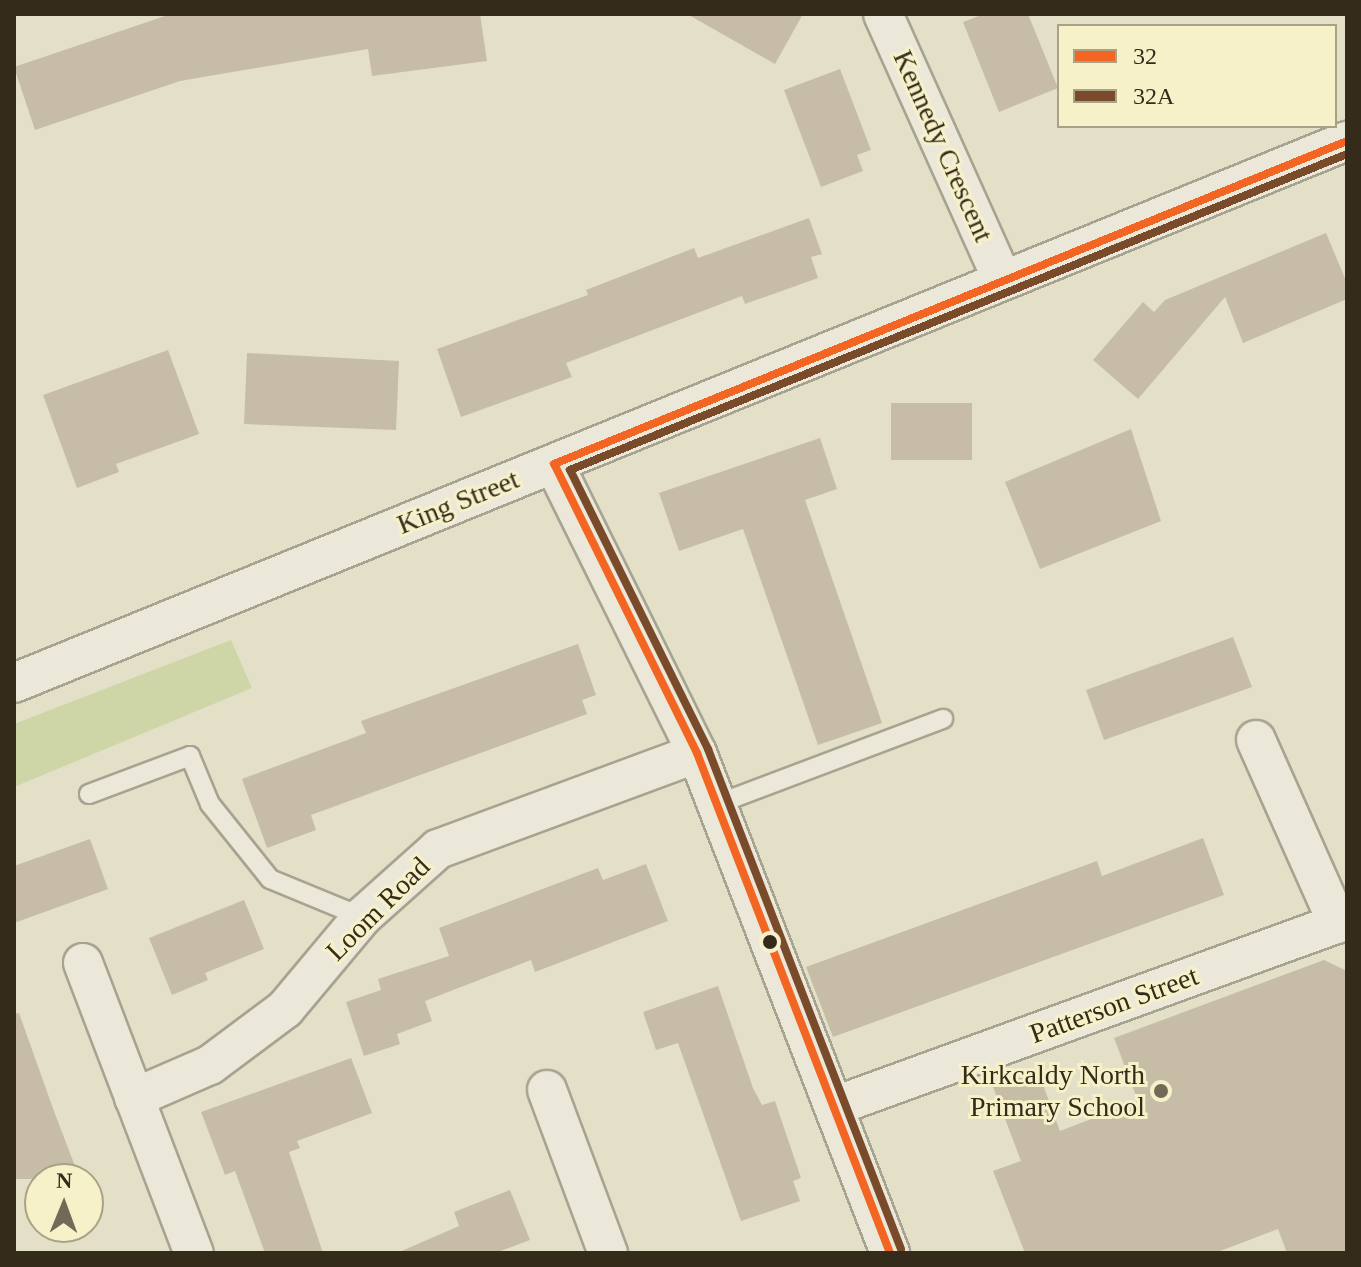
<!DOCTYPE html>
<html>
<head>
<meta charset="utf-8">
<style>
  body { margin:0 }
  #map { position:relative; width:1361px; height:1267px; overflow:hidden; background:#e3e0c7; font-family:"Times New Roman",serif }
  div>[style] { position:absolute }
  .green>* { inset:0; background:#ced6a8 }
  .building>* { inset:0; background:#c7bda7 }
  .roads { filter:drop-shadow(2px 0 #a7a391) drop-shadow(-2px 0 #a7a391) drop-shadow(0 2px #a7a391) drop-shadow(0 -2px #a7a391) }
  .service>* { height:18px; margin:-9px; padding:0 9px; transform-origin:9px; border-radius:9px; background:#ebe8d9 }
  .minor>* { height:38px; margin:-19px; padding:0 19px; transform-origin:19px; border-radius:19px; background:#ebe8d9 }
  .bus-1>* { height:8px; margin:-4px; padding:0 4px; transform-origin:4px; border-radius:4px; background:#f26522 }
  .bus-2>* { height:8px; margin:-4px; padding:0 4px; transform-origin:4px; border-radius:4px; background:#7a4b2a }
  .dots>* { width:22px; height:22px; translate:-50% -50%; box-sizing:border-box; border:4px solid #f7f1ca; border-radius:50% }
  span { translate:-50% -50%; white-space:nowrap; text-align:center; line-height:1.15; -webkit-text-stroke:6px #f7f1ca; paint-order:stroke }
  .street-label { font-size:28px; color:#352b1a }
  .poi-label { font-size:28px; color:#352b1a }
  .right { translate:-100% -50%; text-align:right }
  .frame { position:absolute; inset:0; border:16px solid #352b1a; pointer-events:none }
  .legend { position:absolute; left:1057px; top:24px; width:280px; height:104px; box-sizing:border-box; background:#f7f1ca; border:2px solid #a9a284; margin:0; padding:10px 14px; list-style:none; font-size:24px; color:#352b1a }
  .legend li { display:flex; align-items:center; gap:16px; height:40px }
  .legend b { width:40px; border:2px solid #a9a284 }
  .north { position:absolute; left:24px; top:1163px; width:80px; height:80px; box-sizing:border-box; background:#f7f1ca; border:2px solid #a9a284; border-radius:50%; rotate:1deg; font-size:22px; font-weight:700; line-height:32px; text-align:center; color:#352b1a }
  .north::after { content:''; display:block; margin:auto; width:28px; height:36px; background:#726a57; clip-path:polygon(50% 0,100% 100%,50% 72%,0 100%) }
</style>
</head>
<body>
<div id="map">
  <div class="green">
    <div style="clip-path:polygon(231px 640px,252px 688px,14px 787px,14px 724px)"></div>
  </div>
  <div class="building">
    <div style="clip-path:polygon(171px 14px,480px 14px,487px 61px,372px 76px,368px 49px,180px 81px,35px 130px,14px 67px)"></div>
    <div style="clip-path:polygon(687px 14px,803px 14px,775px 64px)"></div>
    <div style="clip-path:polygon(984px 14px,1028px 14px,1058px 88px,999px 112px,963px 22px)"></div>
    <div style="clip-path:polygon(840px 69px,871px 150px,857px 155px,863px 171px,821px 187px,784px 90px)"></div>
    <div style="clip-path:polygon(809px 218px,822px 254px,811px 257px,818px 278px,745px 304px,742px 296px,566px 363px,572px 377px,461px 417px,437px 349px,588px 295px,586px 290px,694px 248px,698px 258px)"></div>
    <div style="clip-path:polygon(1326px 233px,1347px 283px,1347px 299px,1243px 343px,1225px 297px,1138px 399px,1093px 360px,1143px 302px,1154px 312px,1165px 300px)"></div>
    <div style="clip-path:polygon(168px 350px,199px 434px,116px 464px,119px 472px,77px 488px,43px 395px)"></div>
    <div style="clip-path:polygon(247px 353px,399px 361px,396px 430px,244px 424px)"></div>
    <div style="clip-path:polygon(891px 403px,972px 403px,972px 460px,891px 460px)"></div>
    <div style="clip-path:polygon(1131px 429px,1161px 521px,1040px 569px,1005px 482px)"></div>
    <div style="clip-path:polygon(820px 438px,837px 489px,805px 500px,882px 723px,818px 745px,743px 529px,679px 551px,659px 493px)"></div>
    <div style="clip-path:polygon(1233px 637px,1252px 687px,1104px 740px,1086px 690px)"></div>
    <div style="clip-path:polygon(578px 644px,596px 695px,582px 700px,587px 714px,311px 815px,316px 830px,267px 848px,242px 779px,366px 733px,361px 721px)"></div>
    <div style="clip-path:polygon(1203px 838px,1224px 895px,833px 1037px,806px 967px,1097px 861px,1102px 876px)"></div>
    <div style="clip-path:polygon(90px 839px,108px 889px,14px 923px,14px 866px)"></div>
    <div style="clip-path:polygon(646px 864px,668px 921px,535px 972px,531px 960px,425px 1001px,432px 1021px,397px 1034px,400px 1044px,364px 1056px,346px 1002px,381px 990px,378px 979px,449px 956px,439px 928px,598px 868px,603px 880px)"></div>
    <div style="clip-path:polygon(244px 900px,264px 949px,205px 973px,208px 980px,172px 995px,149px 938px)"></div>
    <div style="clip-path:polygon(1324px 960px,1347px 971px,1347px 1253px,1287px 1253px,1278px 1229px,1215px 1253px,1025px 1253px,993px 1171px,1021px 1161px,993px 1087px,1038px 1071px,1060px 1131px,1138px 1101px,1114px 1038px)"></div>
    <div style="clip-path:polygon(718px 986px,753px 1088px,762px 1105px,775px 1101px,801px 1178px,793px 1181px,800px 1201px,741px 1221px,678px 1043px,656px 1050px,643px 1012px)"></div>
    <div style="clip-path:polygon(19px 1013px,55px 1114px,80px 1179px,14px 1179px,14px 1014px)"></div>
    <div style="clip-path:polygon(351px 1058px,372px 1113px,297px 1141px,300px 1148px,289px 1152px,323px 1253px,265px 1253px,235px 1171px,225px 1175px,201px 1112px)"></div>
    <div style="clip-path:polygon(510px 1190px,530px 1240px,495px 1253px,397px 1253px,459px 1226px,454px 1212px)"></div>
  </div>
  <div class="roads">
    <div class="service">
      <div style="left:89px;top:794px;width:108px;rotate:-20.6deg"></div>
      <div style="left:190px;top:756px;width:52px;rotate:67.4deg"></div>
      <div style="left:210px;top:804px;width:96px;rotate:51.3deg"></div>
      <div style="left:270px;top:879px;width:100px;rotate:22.4deg"></div>
      <div style="left:715px;top:805px;width:244px;rotate:-20.7deg"></div>
    </div>
    <div class="minor">
      <div style="left:883px;top:14px;width:290px;rotate:65.8deg"></div>
      <div style="left:554px;top:464px;width:322px;rotate:63.7deg"></div>
      <div style="left:697px;top:753px;width:536px;rotate:68.89deg"></div>
      <div style="left:14px;top:683px;width:1439px;rotate:-22.13deg"></div>
      <div style="left:1256px;top:740px;width:201px;rotate:66deg"></div>
      <div style="left:83px;top:963px;width:311px;rotate:69.1deg"></div>
      <div style="left:547px;top:1090px;width:174px;rotate:69.5deg"></div>
      <div style="left:134px;top:1098px;width:83px;rotate:-23.5deg"></div>
      <div style="left:210px;top:1065px;width:94px;rotate:-36.7deg"></div>
      <div style="left:285px;top:1009px;width:120px;rotate:-50.1deg"></div>
      <div style="left:362px;top:917px;width:102px;rotate:-41.8deg"></div>
      <div style="left:438px;top:849px;width:276px;rotate:-20.3deg"></div>
      <div style="left:835px;top:1106px;width:545px;rotate:-19.97deg"></div>
    </div>
  </div>
  <div class="bus-1">
    <div style="left:890px;top:1253px;width:536px;rotate:-111.11deg"></div>
    <div style="left:697px;top:753px;width:322px;rotate:-116.3deg"></div>
    <div style="left:554px;top:464px;width:856px;rotate:-22.16deg"></div>
  </div>
  <div class="bus-2">
    <div style="left:901px;top:1249px;width:536px;rotate:-111.11deg"></div>
    <div style="left:708px;top:749px;width:311px;rotate:-116.3deg"></div>
    <div style="left:570px;top:470px;width:839px;rotate:-22.13deg"></div>
  </div>
  <div class="dots">
    <div style="left:770px;top:942px;background:#352b1a"></div>
    <div style="left:1161px;top:1091px;background:#726a57"></div>
  </div>
  <div class="street-label">
    <span style="left:943px;top:146px;rotate:66deg">Kennedy Crescent</span>
    <span style="left:458px;top:502px;rotate:-22deg">King Street</span>
    <span style="left:378px;top:909px;rotate:-45deg">Loom Road</span>
    <span style="left:1114px;top:1005px;rotate:-20deg">Patterson Street</span>
  </div>
  <div class="poi-label">
    <span class="right" style="left:1145px;top:1091px">Kirkcaldy North<br>Primary School</span>
  </div>
  <div class="frame"></div>
  <ul class="legend">
  <li><b style="height:10px;background:#f26522"></b>32</li>
  <li><b style="height:10px;background:#7a4b2a"></b>32A</li>
  </ul>
  <div class="north">N</div>
</div>
</body>
</html>
